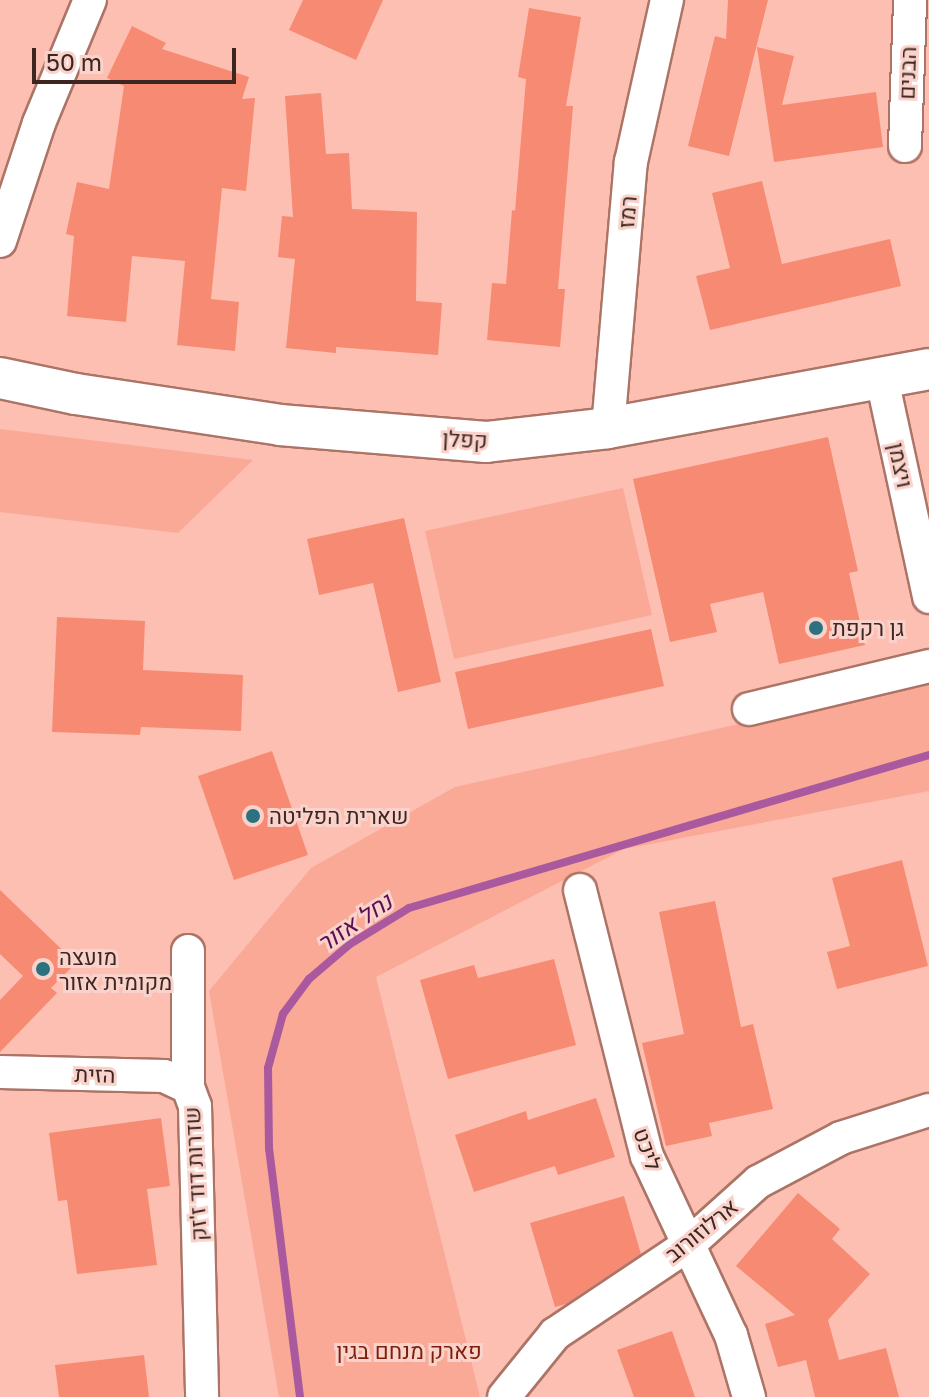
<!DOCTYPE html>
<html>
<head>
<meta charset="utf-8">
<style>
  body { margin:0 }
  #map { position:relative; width:929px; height:1397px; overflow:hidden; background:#fdbfb1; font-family:"Golos Text",Heebo,sans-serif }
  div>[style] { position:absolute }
  .green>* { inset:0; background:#f9a996 }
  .stream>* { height:8px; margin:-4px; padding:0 4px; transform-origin:4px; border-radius:4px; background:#ab599e }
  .building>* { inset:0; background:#f78a73 }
  .roads { filter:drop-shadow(2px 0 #ac7467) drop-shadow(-2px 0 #ac7467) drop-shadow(0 2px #ac7467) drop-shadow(0 -2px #ac7467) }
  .minor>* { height:32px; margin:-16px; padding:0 16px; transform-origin:16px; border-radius:16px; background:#fff }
  .tertiary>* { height:40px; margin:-20px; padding:0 20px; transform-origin:20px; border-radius:20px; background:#fff }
  .dots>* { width:22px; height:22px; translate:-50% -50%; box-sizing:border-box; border:4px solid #f9d3cb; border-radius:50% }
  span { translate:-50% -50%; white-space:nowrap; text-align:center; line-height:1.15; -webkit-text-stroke:6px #f9d3cb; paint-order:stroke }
  .street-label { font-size:22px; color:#3d2620 }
  .poi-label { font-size:22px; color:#3d2620 }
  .left { translate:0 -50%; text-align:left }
  .park-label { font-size:22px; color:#7e1e09 }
  .water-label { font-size:24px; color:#5c0e53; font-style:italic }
  .scale { position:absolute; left:32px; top:48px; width:204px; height:36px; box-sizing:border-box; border:4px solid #3d2620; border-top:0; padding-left:10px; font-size:24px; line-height:28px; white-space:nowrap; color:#3d2620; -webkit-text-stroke:6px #f9d3cb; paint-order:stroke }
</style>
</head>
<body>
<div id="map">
  <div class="green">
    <div style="clip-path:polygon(0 429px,253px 460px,178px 533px,0 512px)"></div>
    <div style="clip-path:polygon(623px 488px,652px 615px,454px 659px,425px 531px)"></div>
    <div style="clip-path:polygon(929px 682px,929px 791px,624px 849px,376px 977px,480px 1397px,279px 1397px,209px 991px,311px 868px,455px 787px)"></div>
  </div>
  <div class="stream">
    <div style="left:300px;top:1397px;width:250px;rotate:-97.1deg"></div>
    <div style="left:269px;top:1149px;width:81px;rotate:-90.7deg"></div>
    <div style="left:268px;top:1068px;width:56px;rotate:-74.5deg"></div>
    <div style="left:283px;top:1014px;width:44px;rotate:-53.4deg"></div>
    <div style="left:309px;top:979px;width:54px;rotate:-40.5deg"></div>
    <div style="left:350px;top:944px;width:69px;rotate:-31.4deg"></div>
    <div style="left:409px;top:908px;width:542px;rotate:-16.4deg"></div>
  </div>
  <div class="building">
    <div style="clip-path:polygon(303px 0,383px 0,356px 60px,289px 30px)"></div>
    <div style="clip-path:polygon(728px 0,768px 0,729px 156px,688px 146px,715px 36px,726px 39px)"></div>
    <div style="clip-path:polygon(529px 8px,581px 17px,566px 106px,573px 106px,558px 289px,565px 289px,560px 347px,487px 340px,492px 283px,506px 284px,512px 210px,515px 211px,526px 79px,518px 77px)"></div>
    <div style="clip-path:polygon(132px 26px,166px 43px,162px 49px,249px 77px,242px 99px,255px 98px,246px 191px,222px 188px,211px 299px,239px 302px,235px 351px,177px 345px,185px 261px,132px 256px,126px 322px,67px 316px,74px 236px,66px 234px,77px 182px,109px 189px,124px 86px,107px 78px)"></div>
    <div style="clip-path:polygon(757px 47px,794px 56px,782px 105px,876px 92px,883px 147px,774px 162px)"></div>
    <div style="clip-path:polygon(321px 93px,326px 154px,349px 153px,352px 209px,417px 212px,416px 301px,442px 303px,438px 355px,336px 347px,336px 353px,286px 348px,295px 259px,278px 257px,282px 216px,293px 217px,285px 96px)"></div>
    <div style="clip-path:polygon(762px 181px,782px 264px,890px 239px,901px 286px,710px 330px,696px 276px,730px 268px,712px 193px)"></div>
    <div style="clip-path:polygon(828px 437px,858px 571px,849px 573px,865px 645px,779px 664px,763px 592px,710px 604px,717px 632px,670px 642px,633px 479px)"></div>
    <div style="clip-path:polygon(404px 518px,441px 682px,398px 692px,373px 583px,319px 595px,307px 539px)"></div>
    <div style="clip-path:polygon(57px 617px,145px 621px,143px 670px,243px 675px,241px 731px,141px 727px,140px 735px,52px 732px)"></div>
    <div style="clip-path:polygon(651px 629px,664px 686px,468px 729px,455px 672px)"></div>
    <div style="clip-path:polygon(272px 751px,308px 855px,234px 880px,198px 776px)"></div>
    <div style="clip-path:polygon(902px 860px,928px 966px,837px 989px,827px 952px,850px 946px,832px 878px)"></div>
    <div style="clip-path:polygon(0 890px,76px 963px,51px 988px,57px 993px,0 1052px,0 1000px,23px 976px,0 954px)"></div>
    <div style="clip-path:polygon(715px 901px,741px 1027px,753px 1024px,773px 1109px,709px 1123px,712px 1136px,666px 1146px,642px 1043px,684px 1034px,659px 912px)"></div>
    <div style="clip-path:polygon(554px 959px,576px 1045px,448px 1079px,420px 980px,474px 965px,478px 978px)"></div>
    <div style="clip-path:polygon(596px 1098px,615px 1157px,558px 1175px,555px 1166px,474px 1192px,455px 1135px,526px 1111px,528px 1120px)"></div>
    <div style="clip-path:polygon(161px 1118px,170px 1186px,147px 1189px,157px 1265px,77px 1274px,67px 1200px,58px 1201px,49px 1133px)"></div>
    <div style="clip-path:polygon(798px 1193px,840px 1229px,832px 1239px,870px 1274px,828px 1320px,839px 1360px,886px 1348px,899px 1397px,815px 1397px,806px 1360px,778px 1367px,765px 1324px,795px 1315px,736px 1266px)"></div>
    <div style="clip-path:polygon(624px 1196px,641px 1254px,566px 1304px,555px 1307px,530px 1223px)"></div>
    <div style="clip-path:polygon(672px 1331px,695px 1397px,634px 1397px,617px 1350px)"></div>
    <div style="clip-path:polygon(144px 1355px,149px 1397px,59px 1397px,55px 1365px)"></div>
  </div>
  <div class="roads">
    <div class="minor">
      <div style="left:905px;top:146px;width:146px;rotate:-88deg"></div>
      <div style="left:0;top:241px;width:124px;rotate:-71.7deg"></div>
      <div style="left:39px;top:123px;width:133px;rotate:-67.5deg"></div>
      <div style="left:882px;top:379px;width:223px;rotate:77.8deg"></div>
      <div style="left:608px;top:428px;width:267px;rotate:-85.1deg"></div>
      <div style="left:631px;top:162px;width:166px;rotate:-77.5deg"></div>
      <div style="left:749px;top:709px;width:185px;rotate:-13.4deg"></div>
      <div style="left:580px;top:890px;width:274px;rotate:75.9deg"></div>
      <div style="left:647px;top:1156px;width:198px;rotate:64.9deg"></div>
      <div style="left:731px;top:1335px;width:65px;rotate:73.8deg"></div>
      <div style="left:188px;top:951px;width:136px;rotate:90deg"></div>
      <div style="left:188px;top:1087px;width:20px;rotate:70deg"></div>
      <div style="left:195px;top:1106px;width:291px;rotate:88.6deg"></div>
      <div style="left:0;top:1072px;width:164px;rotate:1.4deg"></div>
      <div style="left:164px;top:1076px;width:26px;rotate:25deg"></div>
      <div style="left:504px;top:1397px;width:81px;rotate:-51deg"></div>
      <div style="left:555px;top:1334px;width:160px;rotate:-33.8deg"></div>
      <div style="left:688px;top:1245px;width:94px;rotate:-42deg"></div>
      <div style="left:758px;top:1182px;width:94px;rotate:-27.9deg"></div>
      <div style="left:841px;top:1138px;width:92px;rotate:-17.7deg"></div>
    </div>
    <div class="tertiary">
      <div style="left:0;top:378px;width:78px;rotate:11.9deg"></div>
      <div style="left:76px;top:394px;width:206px;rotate:8.6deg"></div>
      <div style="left:280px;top:425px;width:207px;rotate:4.7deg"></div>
      <div style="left:486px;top:442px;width:123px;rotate:-6.5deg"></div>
      <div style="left:608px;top:428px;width:326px;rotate:-10.4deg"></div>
    </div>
  </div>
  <div class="dots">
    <div style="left:816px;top:628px;background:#2b717f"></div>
    <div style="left:253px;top:816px;background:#2b717f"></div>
    <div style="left:43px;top:969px;background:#2b717f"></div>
  </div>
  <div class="street-label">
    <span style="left:907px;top:73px;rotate:-88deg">הבנים</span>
    <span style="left:627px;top:212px;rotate:-85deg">רמז</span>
    <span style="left:465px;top:439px;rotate:3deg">קפלן</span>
    <span style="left:901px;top:465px;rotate:78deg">ויצמן</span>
    <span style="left:95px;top:1074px;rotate:2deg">הזית</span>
    <span style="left:648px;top:1149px;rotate:71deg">ליכט</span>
    <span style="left:195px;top:1174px;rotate:-93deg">שדרות דוד ז'זק</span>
    <span style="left:701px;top:1230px;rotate:-39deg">ארלוזורוב</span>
  </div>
  <div class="poi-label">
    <span class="left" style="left:832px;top:628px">גן רקפת</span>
    <span class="left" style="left:269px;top:816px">שארית הפליטה</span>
    <span class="left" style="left:59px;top:969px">מועצה<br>מקומית אזור</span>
  </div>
  <div class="park-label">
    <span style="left:409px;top:1351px">פארק מנחם בגין</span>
  </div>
  <div class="water-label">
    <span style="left:354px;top:922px;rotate:-34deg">נחל אזור</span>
  </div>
  <div class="scale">50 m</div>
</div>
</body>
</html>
